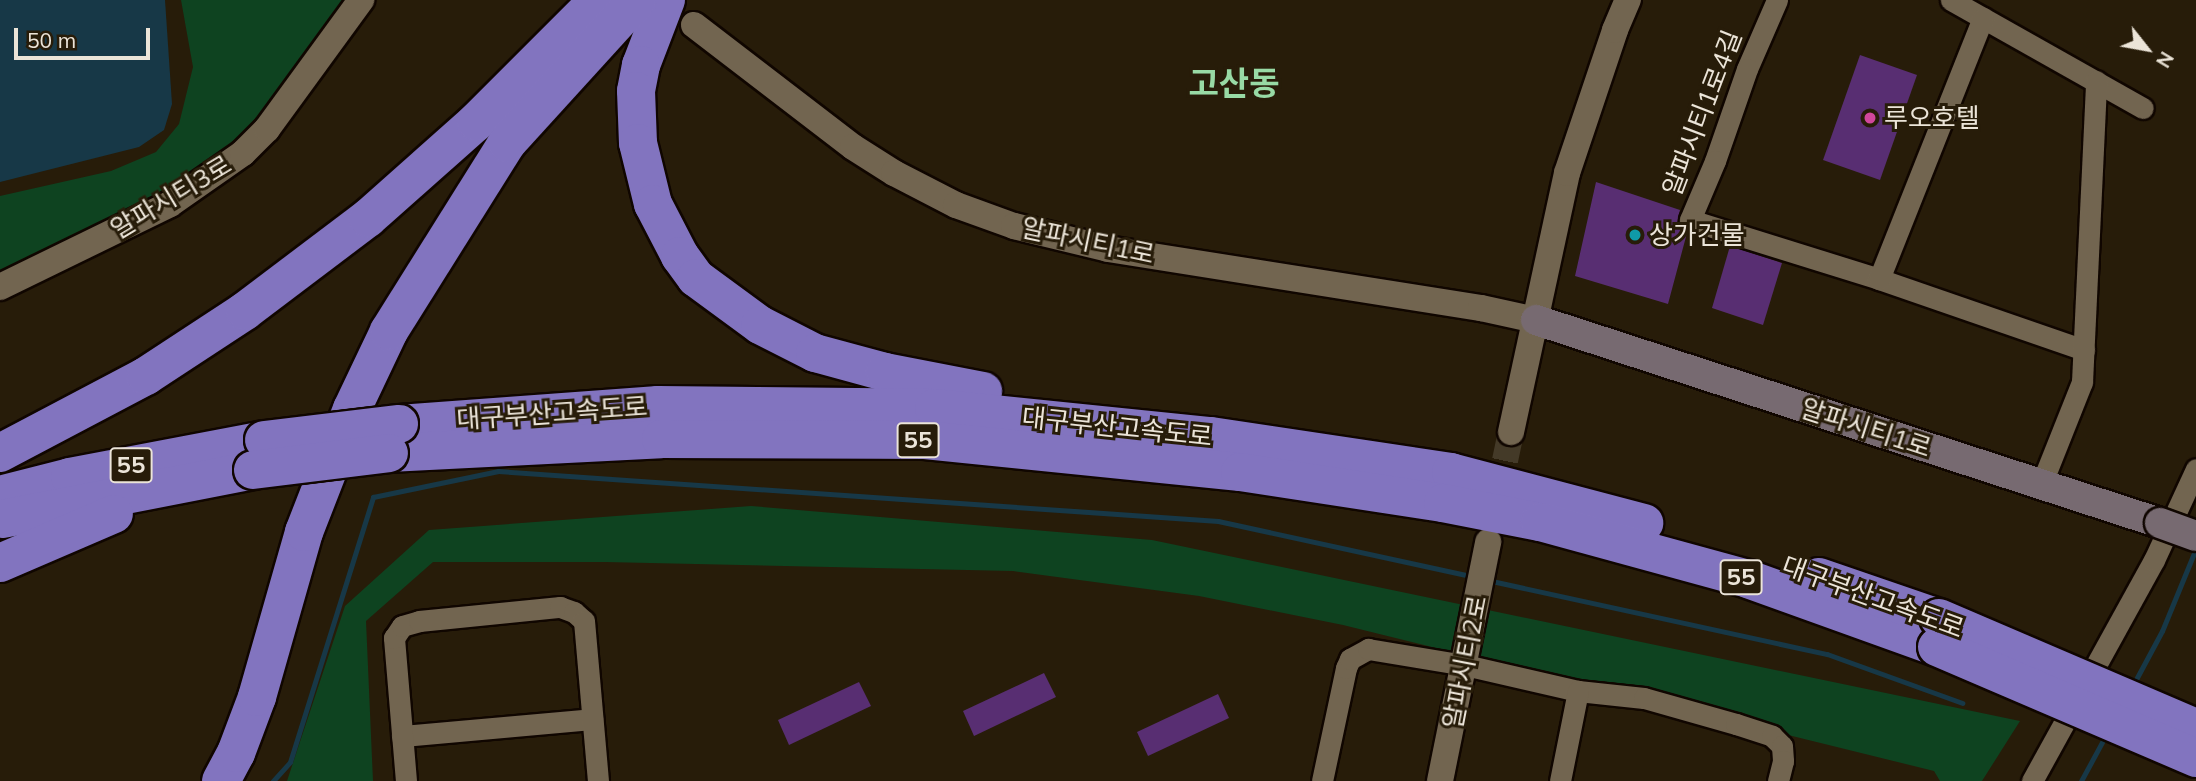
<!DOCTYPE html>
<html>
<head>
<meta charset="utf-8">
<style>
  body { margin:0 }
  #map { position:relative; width:2196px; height:781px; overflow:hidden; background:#271c09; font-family:Mulish,"Noto Sans KR",sans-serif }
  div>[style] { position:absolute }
  .green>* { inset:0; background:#0e4320 }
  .water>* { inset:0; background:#173847 }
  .stream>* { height:5px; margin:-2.5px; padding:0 2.5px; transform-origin:2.5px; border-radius:2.5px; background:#173847 }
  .building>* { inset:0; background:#582e72 }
  .tertiary-tunnel>* { height:26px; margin-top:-13px; transform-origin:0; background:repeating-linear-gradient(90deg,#443a28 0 26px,transparent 0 39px) }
  .roads { filter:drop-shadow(2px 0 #100600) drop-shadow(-2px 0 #100600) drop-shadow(0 2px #100600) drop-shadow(0 -2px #100600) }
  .minor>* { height:21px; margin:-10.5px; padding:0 10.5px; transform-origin:10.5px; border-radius:10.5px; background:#726550 }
  .tertiary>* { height:26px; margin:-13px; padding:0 13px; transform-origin:13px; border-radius:13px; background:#726550 }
  .secondary>* { height:30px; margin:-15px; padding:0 15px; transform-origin:15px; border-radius:15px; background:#776a71 }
  .motorway>* { height:38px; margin:-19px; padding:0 19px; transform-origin:19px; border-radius:19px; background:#8274bf }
  .bridges { filter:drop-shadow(2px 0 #100600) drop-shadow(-2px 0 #100600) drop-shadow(0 2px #100600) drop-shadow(0 -2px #100600) }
  .secondary-bridge>* { height:30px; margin:-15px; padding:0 15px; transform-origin:15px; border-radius:15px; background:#776a71 }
  .motorway-bridge>* { height:38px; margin:-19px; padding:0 19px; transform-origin:19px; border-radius:19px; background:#8274bf }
  .dots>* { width:19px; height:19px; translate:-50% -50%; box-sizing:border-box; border:4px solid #271c09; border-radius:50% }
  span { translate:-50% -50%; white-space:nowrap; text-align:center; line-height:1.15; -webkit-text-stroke:6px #271c09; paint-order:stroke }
  .shield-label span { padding:2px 5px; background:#271c09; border:2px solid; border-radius:5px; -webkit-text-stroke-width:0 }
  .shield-label { font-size:24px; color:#ebe4d8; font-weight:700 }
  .street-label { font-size:26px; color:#ebe4d8 }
  .poi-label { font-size:26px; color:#ebe4d8 }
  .left { translate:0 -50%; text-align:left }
  .district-label { font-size:33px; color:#98daa5; font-weight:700 }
  .north { position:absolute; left:2112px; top:14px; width:70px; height:70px; -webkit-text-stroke:5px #271c09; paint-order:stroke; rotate:121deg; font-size:19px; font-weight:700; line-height:28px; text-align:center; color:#ebe4d8 }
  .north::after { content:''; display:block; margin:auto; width:24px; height:32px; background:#ebe4d8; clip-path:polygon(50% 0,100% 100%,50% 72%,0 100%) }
  .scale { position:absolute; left:14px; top:28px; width:136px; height:32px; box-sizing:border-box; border:4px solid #ebe4d8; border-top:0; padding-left:9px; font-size:21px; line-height:24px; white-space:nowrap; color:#ebe4d8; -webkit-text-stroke:5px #271c09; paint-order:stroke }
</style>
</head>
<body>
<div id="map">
  <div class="green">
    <div style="clip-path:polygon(181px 0,361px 0,243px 153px,0 287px,0 196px,111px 171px,156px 152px,179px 124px,193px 67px)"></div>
    <div style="clip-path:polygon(751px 506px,1152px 540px,2020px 721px,1982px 781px,1940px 781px,1934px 771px,1343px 625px,1199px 596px,1013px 571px,605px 562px,433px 562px,366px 621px,373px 781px,287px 781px,345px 606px,429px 530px)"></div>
  </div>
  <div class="water">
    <div style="clip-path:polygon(0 0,165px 0,172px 104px,164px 130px,139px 147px,0 182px)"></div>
  </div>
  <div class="stream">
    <div style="left:1487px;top:580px;width:348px;rotate:12.3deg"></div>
    <div style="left:1827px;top:654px;width:144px;rotate:19.9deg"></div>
    <div style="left:2133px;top:685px;width:61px;rotate:-61.8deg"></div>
    <div style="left:2162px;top:631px;width:90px;rotate:-67.7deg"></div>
    <div style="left:273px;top:781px;width:25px;rotate:-48deg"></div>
    <div style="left:290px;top:762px;width:278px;rotate:-72.6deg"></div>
    <div style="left:373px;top:497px;width:128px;rotate:-11.7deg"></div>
    <div style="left:498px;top:471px;width:722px;rotate:3.97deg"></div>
    <div style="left:1218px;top:521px;width:262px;rotate:12.3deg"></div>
    <div style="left:2081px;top:781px;width:55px;rotate:-61.6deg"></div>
  </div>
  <div class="building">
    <div style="clip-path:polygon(1860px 55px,1917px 75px,1880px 180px,1823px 160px)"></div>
    <div style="clip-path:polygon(1596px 182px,1680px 210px,1677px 223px,1687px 233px,1668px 304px,1575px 276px)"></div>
    <div style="clip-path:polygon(1730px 246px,1782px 263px,1763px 325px,1712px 308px)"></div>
    <div style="clip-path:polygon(1044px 673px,1056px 697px,974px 736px,963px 711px)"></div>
    <div style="clip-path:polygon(859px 682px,871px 706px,789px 745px,778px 720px)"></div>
    <div style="clip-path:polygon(1218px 694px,1229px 718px,1148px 756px,1137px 732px)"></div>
  </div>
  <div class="tertiary-tunnel">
    <div style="left:1497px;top:499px;width:68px;rotate:-78.2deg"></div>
  </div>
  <div class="roads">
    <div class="minor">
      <div style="left:1777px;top:0;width:75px;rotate:113.5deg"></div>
      <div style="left:1747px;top:69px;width:97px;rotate:109.2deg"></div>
      <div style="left:1715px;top:161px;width:64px;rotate:113deg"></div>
      <div style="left:1690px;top:220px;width:198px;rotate:17.3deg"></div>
      <div style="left:1879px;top:279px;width:217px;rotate:19.1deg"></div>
      <div style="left:1951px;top:0;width:220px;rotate:29.4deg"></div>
      <div style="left:1879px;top:279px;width:281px;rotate:-68.3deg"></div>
      <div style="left:2041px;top:485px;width:111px;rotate:-68.3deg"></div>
      <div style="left:2082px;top:382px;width:301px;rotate:-87.3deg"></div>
      <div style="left:402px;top:736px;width:191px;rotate:-5.1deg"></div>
      <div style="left:406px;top:781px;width:144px;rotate:-94.8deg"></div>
      <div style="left:394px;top:638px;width:14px;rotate:-56deg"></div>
      <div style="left:402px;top:626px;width:18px;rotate:-16deg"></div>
      <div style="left:419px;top:621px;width:142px;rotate:-5.7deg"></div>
      <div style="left:560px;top:607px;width:15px;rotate:20deg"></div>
      <div style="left:574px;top:612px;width:13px;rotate:42deg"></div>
      <div style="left:584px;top:621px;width:161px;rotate:85deg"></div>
      <div style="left:1322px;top:781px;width:116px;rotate:-78deg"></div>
      <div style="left:1346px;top:668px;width:10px;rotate:-66deg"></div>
      <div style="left:1350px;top:659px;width:21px;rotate:-29deg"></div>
      <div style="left:1368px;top:649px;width:98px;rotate:9.4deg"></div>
      <div style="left:1465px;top:665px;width:116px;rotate:13deg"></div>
      <div style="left:1578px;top:691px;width:66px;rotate:6.1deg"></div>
      <div style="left:1644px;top:698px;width:96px;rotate:15.8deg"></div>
      <div style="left:1736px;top:724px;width:38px;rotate:18deg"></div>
      <div style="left:1772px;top:736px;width:14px;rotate:45deg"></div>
      <div style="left:1782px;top:746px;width:15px;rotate:86deg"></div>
      <div style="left:1783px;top:761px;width:21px;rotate:104deg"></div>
      <div style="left:1560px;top:781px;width:92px;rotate:-78.7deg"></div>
      <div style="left:2032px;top:781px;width:252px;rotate:-61.1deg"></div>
      <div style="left:2154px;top:560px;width:100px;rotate:-65.2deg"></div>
    </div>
    <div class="tertiary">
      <div style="left:694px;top:25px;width:200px;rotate:37.5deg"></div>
      <div style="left:853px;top:147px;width:49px;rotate:32.4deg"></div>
      <div style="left:894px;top:173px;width:70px;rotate:27.3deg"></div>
      <div style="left:956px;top:205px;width:62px;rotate:19.9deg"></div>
      <div style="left:1014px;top:226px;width:97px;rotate:13.7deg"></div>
      <div style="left:1108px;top:249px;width:378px;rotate:9deg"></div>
      <div style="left:1481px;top:308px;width:56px;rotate:12.3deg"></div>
      <div style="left:0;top:287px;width:189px;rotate:-26deg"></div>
      <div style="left:170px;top:204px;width:89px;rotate:-34.9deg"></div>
      <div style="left:243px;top:153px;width:34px;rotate:-45deg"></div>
      <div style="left:267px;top:129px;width:160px;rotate:-53.9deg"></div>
      <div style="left:1511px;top:432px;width:265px;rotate:-77.8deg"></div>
      <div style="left:1567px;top:173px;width:151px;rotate:-71.4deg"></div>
      <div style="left:1615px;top:30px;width:33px;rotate:-67deg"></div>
      <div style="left:1440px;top:781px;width:244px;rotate:-78.6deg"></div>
    </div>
    <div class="secondary">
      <div style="left:1536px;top:320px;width:656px;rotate:18.02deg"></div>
    </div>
    <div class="motorway">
      <div style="left:666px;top:0;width:70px;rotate:111deg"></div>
      <div style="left:641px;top:65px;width:26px;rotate:101deg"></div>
      <div style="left:636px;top:91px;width:52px;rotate:87.8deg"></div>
      <div style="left:638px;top:143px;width:63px;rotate:76.2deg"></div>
      <div style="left:653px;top:204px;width:59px;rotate:62.6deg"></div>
      <div style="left:680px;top:256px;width:27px;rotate:54deg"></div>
      <div style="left:696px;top:278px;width:79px;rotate:36.3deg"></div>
      <div style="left:760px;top:325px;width:62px;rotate:27deg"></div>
      <div style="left:815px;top:353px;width:73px;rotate:15.2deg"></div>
      <div style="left:885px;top:372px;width:100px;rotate:11deg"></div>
      <div style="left:399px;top:424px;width:260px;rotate:-4.2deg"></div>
      <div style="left:658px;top:405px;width:276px;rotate:0.6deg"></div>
      <div style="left:934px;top:408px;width:278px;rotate:5.8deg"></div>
      <div style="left:1211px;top:436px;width:243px;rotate:8.5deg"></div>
      <div style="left:1451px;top:472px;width:200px;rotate:14.8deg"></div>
      <div style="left:0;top:453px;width:165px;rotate:-27.8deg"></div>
      <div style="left:146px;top:376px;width:118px;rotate:-33.3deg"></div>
      <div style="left:245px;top:311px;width:154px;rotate:-37.1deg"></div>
      <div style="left:368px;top:218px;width:144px;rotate:-41.6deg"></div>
      <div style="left:476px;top:122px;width:173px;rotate:-45deg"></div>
      <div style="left:389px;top:453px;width:272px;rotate:-2.9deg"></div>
      <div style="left:661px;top:439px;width:264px;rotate:0.2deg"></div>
      <div style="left:925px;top:440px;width:317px;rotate:5.8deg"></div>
      <div style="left:1240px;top:472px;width:205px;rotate:8.7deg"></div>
      <div style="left:1443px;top:503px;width:99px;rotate:11.1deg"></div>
      <div style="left:1540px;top:522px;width:216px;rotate:15.3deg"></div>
      <div style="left:1748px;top:579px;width:201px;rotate:19.8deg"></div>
      <div style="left:0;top:495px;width:72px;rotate:-14.4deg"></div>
      <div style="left:70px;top:477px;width:197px;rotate:-10.8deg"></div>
      <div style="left:2px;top:519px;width:256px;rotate:-11deg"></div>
      <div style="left:0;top:563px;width:124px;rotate:-23.3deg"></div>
      <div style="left:1819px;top:577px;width:127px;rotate:18.9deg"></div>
      <div style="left:221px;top:781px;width:32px;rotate:-62deg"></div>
      <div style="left:236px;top:753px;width:60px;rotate:-69.4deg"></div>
      <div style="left:257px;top:697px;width:172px;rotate:-74.1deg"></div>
      <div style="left:304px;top:532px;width:132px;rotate:-68.7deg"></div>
      <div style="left:352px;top:409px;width:86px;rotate:-64.6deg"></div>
      <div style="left:389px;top:331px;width:222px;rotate:-57.9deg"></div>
      <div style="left:507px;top:143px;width:193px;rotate:-47.7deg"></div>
    </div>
  </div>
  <div class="bridges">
    <div class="secondary-bridge">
      <div style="left:2160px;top:523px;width:38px;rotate:20deg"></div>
    </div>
    <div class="motorway-bridge">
      <div style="left:264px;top:440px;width:136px;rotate:-6.8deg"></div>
      <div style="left:253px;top:470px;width:137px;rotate:-7.1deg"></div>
      <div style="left:1939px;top:618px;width:280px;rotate:23.2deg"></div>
      <div style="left:1937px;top:647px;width:282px;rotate:23.2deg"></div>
    </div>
  </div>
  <div class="dots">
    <div style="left:1870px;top:118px;background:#d1479c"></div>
    <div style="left:1635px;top:235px;background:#0f9aa8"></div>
  </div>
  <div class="shield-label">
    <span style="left:918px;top:440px">55</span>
    <span style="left:131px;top:465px">55</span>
    <span style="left:1741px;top:577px">55</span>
  </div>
  <div class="street-label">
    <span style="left:1702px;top:113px;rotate:-69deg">알파시티1로4길</span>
    <span style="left:171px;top:197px;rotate:-31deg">알파시티3로</span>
    <span style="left:1088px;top:241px;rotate:12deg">알파시티1로</span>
    <span style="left:552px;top:413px;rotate:-4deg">대구부산고속도로</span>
    <span style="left:1117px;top:427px;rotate:6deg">대구부산고속도로</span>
    <span style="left:1866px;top:428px;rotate:18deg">알파시티1로</span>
    <span style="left:1873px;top:597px;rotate:20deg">대구부산고속도로</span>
    <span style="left:1465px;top:662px;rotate:-79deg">알파시티2로</span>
  </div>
  <div class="poi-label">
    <span class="left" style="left:1884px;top:118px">루오호텔</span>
    <span class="left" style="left:1649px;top:235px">상가건물</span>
  </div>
  <div class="district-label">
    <span style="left:1234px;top:83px">고산동</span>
  </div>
  <div class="north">N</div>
  <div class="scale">50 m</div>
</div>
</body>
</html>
